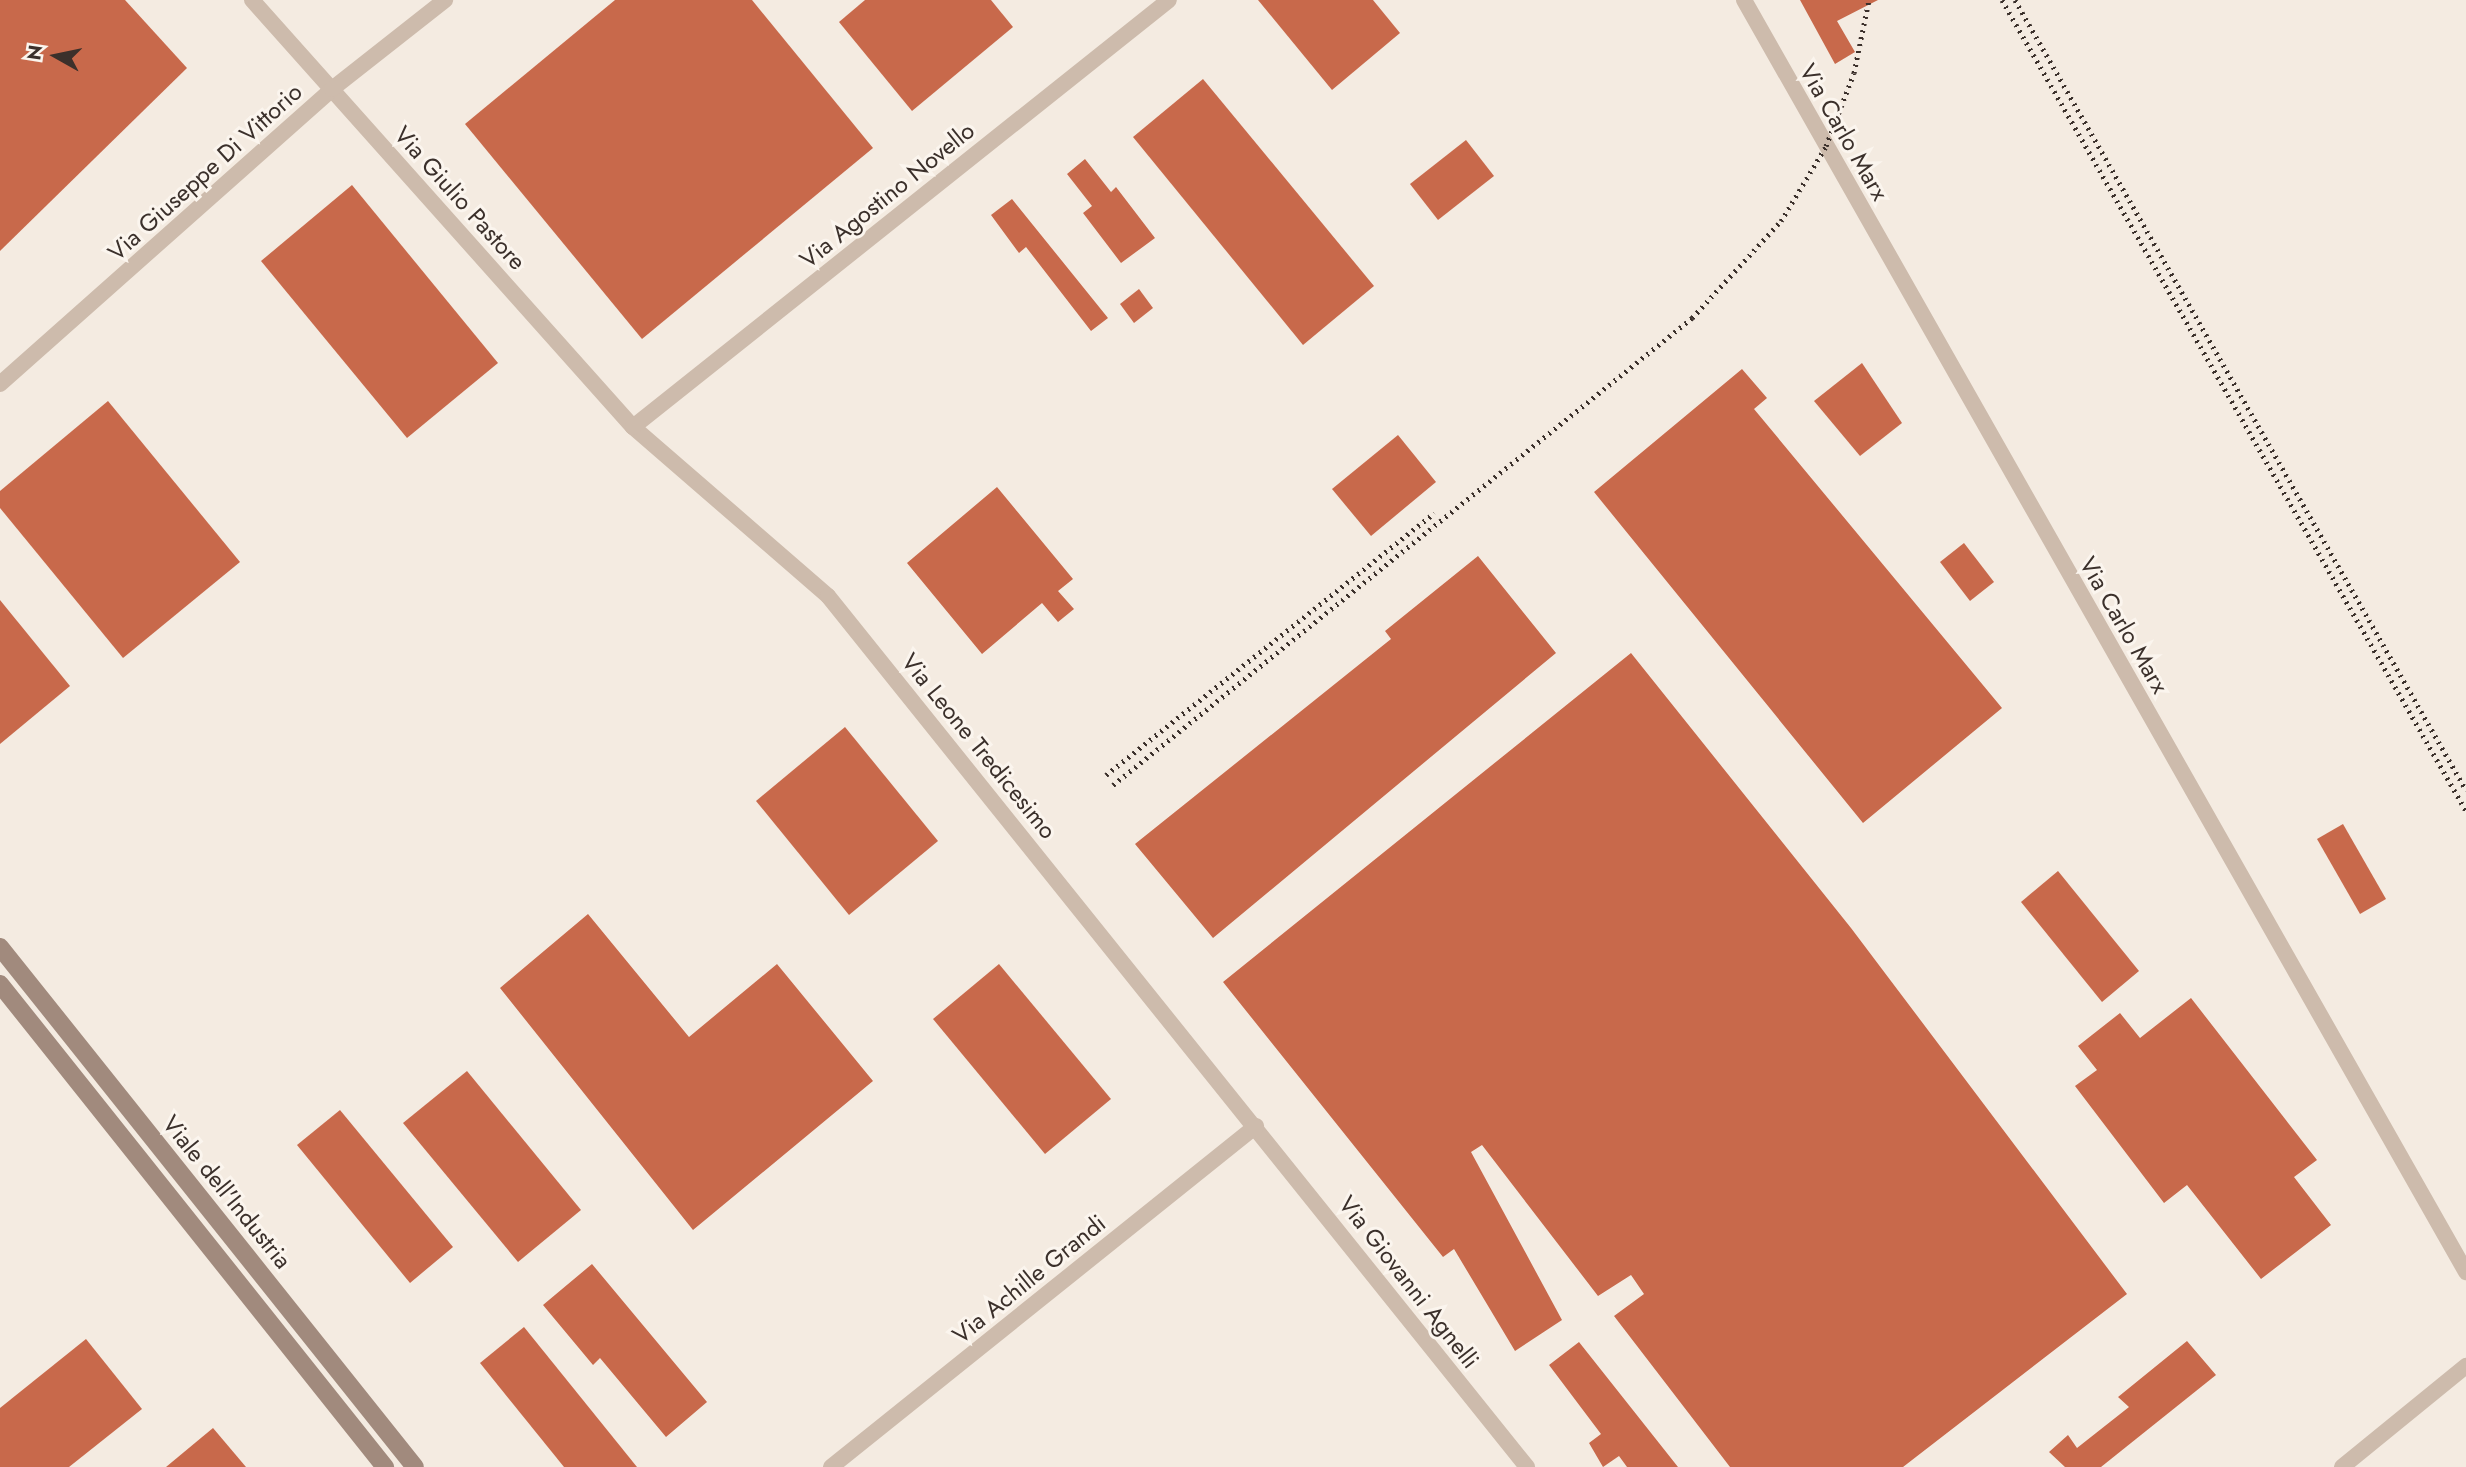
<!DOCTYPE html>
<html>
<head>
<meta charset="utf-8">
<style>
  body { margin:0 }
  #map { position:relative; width:2466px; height:1467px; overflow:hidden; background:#f4ebe1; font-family:Jost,sans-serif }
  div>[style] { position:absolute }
  .building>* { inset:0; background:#c8694b }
  .street>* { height:16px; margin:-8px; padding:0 8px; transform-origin:8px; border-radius:8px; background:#cdbbac }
  .secondary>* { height:18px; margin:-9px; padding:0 9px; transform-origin:9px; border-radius:9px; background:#a18a7d }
  .rail>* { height:5px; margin-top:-2.5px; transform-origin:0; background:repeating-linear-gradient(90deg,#3b302b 0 2px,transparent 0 7px) }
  span { translate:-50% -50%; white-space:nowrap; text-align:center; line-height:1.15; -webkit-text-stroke:6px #fbf5ee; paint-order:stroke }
  .street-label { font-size:24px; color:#3b302b }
  .north { position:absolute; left:21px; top:21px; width:70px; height:70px; -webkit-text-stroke:5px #fbf5ee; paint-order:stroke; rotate:279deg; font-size:19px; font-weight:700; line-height:28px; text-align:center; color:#3b302b }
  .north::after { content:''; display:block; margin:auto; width:24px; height:32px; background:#3b302b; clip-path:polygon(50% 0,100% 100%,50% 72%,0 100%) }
</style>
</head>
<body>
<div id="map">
  <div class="building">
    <div style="clip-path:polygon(0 0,125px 0,187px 68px,0 251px)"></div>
    <div style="clip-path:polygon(615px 0,752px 0,873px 148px,642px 339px,465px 124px)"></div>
    <div style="clip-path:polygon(865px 0,991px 0,1013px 27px,912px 111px,839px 22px)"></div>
    <div style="clip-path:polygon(1258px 0,1373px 0,1400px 33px,1332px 90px)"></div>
    <div style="clip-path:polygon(1800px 0,1878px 0,1837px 21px,1855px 52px,1835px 64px)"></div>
    <div style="clip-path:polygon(1203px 79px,1374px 286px,1303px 345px,1133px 137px)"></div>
    <div style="clip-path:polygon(1466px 140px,1494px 176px,1438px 220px,1410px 184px)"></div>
    <div style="clip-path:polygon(1085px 159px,1111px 192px,1116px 187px,1155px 238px,1121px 263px,1083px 213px,1092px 206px,1067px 174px)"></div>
    <div style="clip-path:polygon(352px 185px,498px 363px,407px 438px,261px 261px)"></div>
    <div style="clip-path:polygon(1012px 199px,1108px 318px,1091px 331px,1026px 247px,1019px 253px,991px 215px)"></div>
    <div style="clip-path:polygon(1139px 289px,1153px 308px,1134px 323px,1120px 304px)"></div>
    <div style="clip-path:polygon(1862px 363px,1902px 423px,1860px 456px,1814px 401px)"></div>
    <div style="clip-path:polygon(1742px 369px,1767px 398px,1754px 409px,2002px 708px,1863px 823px,1594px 492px)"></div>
    <div style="clip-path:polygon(108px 401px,240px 562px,123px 658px,0 508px,0 491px)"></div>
    <div style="clip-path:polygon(1398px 435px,1436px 482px,1371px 536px,1332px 489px)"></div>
    <div style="clip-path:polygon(997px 487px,1073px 579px,1058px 591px,1074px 609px,1058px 622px,1042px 603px,982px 654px,907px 563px)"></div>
    <div style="clip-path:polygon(1964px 543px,1994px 582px,1970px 601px,1940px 562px)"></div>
    <div style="clip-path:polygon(1478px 556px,1556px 653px,1213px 938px,1135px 844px,1391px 639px,1385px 631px)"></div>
    <div style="clip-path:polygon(0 600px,70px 686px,0 744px)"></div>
    <div style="clip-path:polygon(1631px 653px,1851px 928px,2127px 1294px,1903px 1467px,1730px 1467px,1614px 1316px,1644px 1294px,1631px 1275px,1598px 1296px,1482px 1145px,1471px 1152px,1562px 1320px,1515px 1351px,1454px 1249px,1443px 1257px,1223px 982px)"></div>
    <div style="clip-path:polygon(845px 727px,938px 841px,849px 915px,756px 801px)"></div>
    <div style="clip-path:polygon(2343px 824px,2386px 899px,2360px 914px,2317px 839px)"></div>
    <div style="clip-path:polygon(2058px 871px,2139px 971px,2102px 1002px,2021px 902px)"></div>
    <div style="clip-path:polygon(588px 914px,689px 1037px,777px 964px,873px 1081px,693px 1230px,500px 988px)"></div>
    <div style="clip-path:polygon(999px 964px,1111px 1099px,1045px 1154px,933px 1019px)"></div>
    <div style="clip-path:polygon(2191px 998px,2317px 1160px,2294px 1177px,2331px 1225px,2261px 1279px,2187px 1185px,2164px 1203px,2075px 1086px,2097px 1070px,2078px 1046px,2120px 1013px,2140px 1038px)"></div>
    <div style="clip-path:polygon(467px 1071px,581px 1210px,518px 1262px,403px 1123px)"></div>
    <div style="clip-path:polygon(340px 1110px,453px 1247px,410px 1283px,297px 1145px)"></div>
    <div style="clip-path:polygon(592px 1264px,707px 1402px,666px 1437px,600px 1358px,593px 1365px,543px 1305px)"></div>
    <div style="clip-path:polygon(524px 1327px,637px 1467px,564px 1467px,480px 1363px)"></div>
    <div style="clip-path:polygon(86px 1339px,142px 1409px,69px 1467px,0 1467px,0 1408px)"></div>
    <div style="clip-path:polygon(2187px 1341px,2216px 1375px,2101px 1467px,2065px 1467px,2049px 1452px,2068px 1435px,2077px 1448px,2129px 1407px,2118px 1397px)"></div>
    <div style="clip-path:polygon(1579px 1342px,1678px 1467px,1627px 1467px,1619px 1456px,1603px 1467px,1589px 1443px,1601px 1434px,1549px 1365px)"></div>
    <div style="clip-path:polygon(213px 1428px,246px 1467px,166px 1467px)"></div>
  </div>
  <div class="street">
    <div style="left:252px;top:0;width:572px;rotate:48.26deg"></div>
    <div style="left:633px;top:427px;width:258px;rotate:40.9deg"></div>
    <div style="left:828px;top:596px;width:1117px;rotate:51.25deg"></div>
    <div style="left:1744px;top:0;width:1463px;rotate:60.42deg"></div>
    <div style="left:0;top:384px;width:444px;rotate:-41.6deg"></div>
    <div style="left:332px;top:89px;width:144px;rotate:-38.2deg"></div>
    <div style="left:633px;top:427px;width:685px;rotate:-38.54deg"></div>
    <div style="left:831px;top:1467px;width:545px;rotate:-38.74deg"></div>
    <div style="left:2342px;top:1467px;width:160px;rotate:-39.2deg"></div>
  </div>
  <div class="secondary">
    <div style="left:0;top:947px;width:665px;rotate:51.41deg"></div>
    <div style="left:0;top:984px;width:618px;rotate:51.44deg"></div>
  </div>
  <div class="rail">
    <div style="left:2002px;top:0;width:934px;rotate:60.22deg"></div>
    <div style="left:2015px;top:0;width:910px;rotate:60.28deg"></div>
    <div style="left:1106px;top:775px;width:420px;rotate:-38.6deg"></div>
    <div style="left:1113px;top:785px;width:744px;rotate:-38.89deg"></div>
    <div style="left:1692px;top:318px;width:132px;rotate:-47.5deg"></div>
    <div style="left:1781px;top:221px;width:87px;rotate:-59deg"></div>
    <div style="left:1826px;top:146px;width:78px;rotate:-69deg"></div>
    <div style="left:1854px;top:73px;width:75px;rotate:-78.4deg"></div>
  </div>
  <div class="street-label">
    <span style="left:1844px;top:132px;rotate:60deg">Via Carlo Marx</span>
    <span style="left:205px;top:172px;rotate:-42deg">Via Giuseppe Di Vittorio</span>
    <span style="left:887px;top:195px;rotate:-39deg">Via Agostino Novello</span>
    <span style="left:460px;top:198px;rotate:48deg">Via Giulio Pastore</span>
    <span style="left:2124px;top:625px;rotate:60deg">Via Carlo Marx</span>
    <span style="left:979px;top:746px;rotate:51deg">Via Leone Tredicesimo</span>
    <span style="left:227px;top:1192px;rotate:51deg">Viale dell'Industria</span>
    <span style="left:1029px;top:1279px;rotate:-39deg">Via Achille Grandi</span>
    <span style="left:1409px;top:1282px;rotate:52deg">Via Giovanni Agnelli</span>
  </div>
  <div class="north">N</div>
</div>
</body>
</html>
